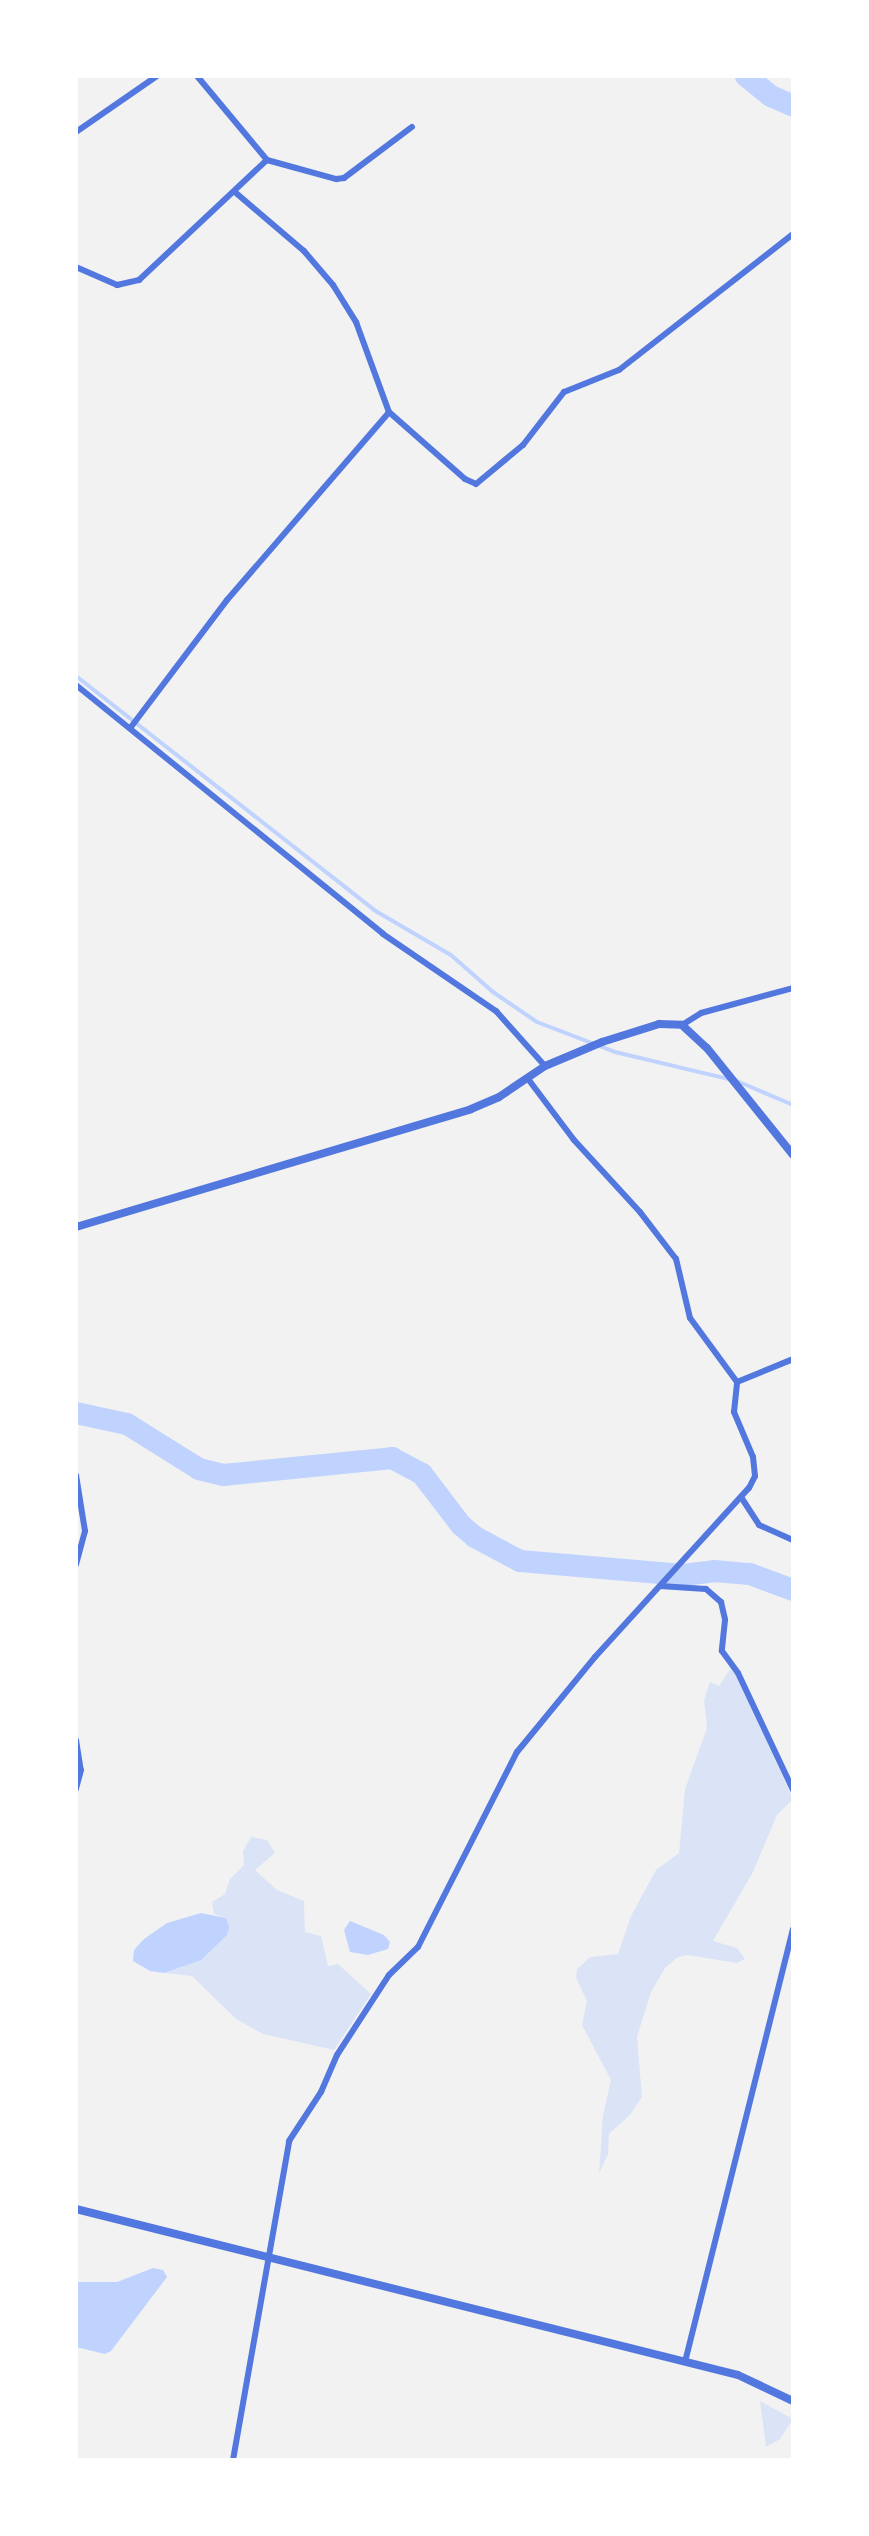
<!DOCTYPE html>
<style>
body{margin:0}
#map{position:relative;width:869px;height:2536px;overflow:hidden;background:#f2f2f2;font-family:Poppins,sans-serif}
div>[style]{position:absolute}
.green>*{inset:0;background:#dbe4f7}
.water>*{inset:0;background:#bfd3fe}
.stream>*{height:4px;margin:-2px;padding:0 2px;transform-origin:2px;border-radius:2px;background:#bfd3fe}
.river>*{height:22px;margin:-11px;padding:0 11px;transform-origin:11px;border-radius:11px;background:#bfd3fe}
.minor>*{height:6px;margin:-3px;padding:0 3px;transform-origin:3px;border-radius:3px;background:#5277de}
.tertiary>*{height:8px;margin:-4px;padding:0 4px;transform-origin:4px;border-radius:4px;background:#5277de}
span{translate:-50% -50%;white-space:nowrap;text-align:center;line-height:1.15;-webkit-text-stroke:8px #fff;paint-order:stroke}
.frame{position:absolute;inset:0;border:78px solid #fff;pointer-events:none}
</style>
<div id="map">
<div class="green">
<div style="clip-path:polygon(730px 1669px,736px 1674px,793px 1799px,777px 1815px,753px 1872px,713px 1941px,737px 1948px,745px 1959px,737px 1963px,687px 1955px,678px 1957px,665px 1968px,651px 1992px,637px 2037px,642px 2097px,630px 2115px,609px 2134px,608px 2154px,599px 2174px,603px 2115px,611px 2080px,582px 2025px,587px 2001px,576px 1978px,577px 1969px,590px 1957px,618px 1954px,631px 1916px,656px 1870px,679px 1853px,685px 1789px,707px 1728px,704px 1700px,710px 1682px,719px 1686px)"></div>
<div style="clip-path:polygon(251px 1837px,267px 1840px,275px 1853px,255px 1870px,277px 1890px,304px 1901px,305px 1932px,321px 1936px,328px 1966px,338px 1964px,371px 1994px,334px 2050px,263px 2034px,236px 2019px,192px 1976px,164px 1973px,182px 1967px,226px 1918px,214px 1914px,212px 1902px,225px 1894px,230px 1879px,244px 1865px,243px 1851px)"></div>
<div style="clip-path:polygon(760px 2401px,793px 2419px,780px 2439px,766px 2447px)"></div>
</div>
<div class="water">
<div style="clip-path:polygon(201px 1913px,226px 1918px,229px 1927px,227px 1935px,201px 1960px,164px 1973px,150px 1971px,133px 1961px,134px 1950px,144px 1939px,167px 1923px)"></div>
<div style="clip-path:polygon(350px 1921px,384px 1935px,390px 1942px,388px 1949px,368px 1955px,350px 1952px,344px 1930px)"></div>
<div style="clip-path:polygon(153px 2268px,163px 2270px,167px 2277px,111px 2351px,105px 2354px,76px 2347px,76px 2282px,117px 2282px)"></div>
</div>
<div class="stream">
<div style="left:76px;top:676px;width:379px;rotate:38.1deg"></div>
<div style="left:374px;top:910px;width:89px;rotate:30.3deg"></div>
<div style="left:451px;top:955px;width:56px;rotate:41.4deg"></div>
<div style="left:493px;top:992px;width:53px;rotate:34.3deg"></div>
<div style="left:537px;top:1022px;width:84px;rotate:21deg"></div>
<div style="left:615px;top:1052px;width:116px;rotate:13.4deg"></div>
<div style="left:737px;top:1081px;width:61px;rotate:23.2deg"></div>
</div>
<div class="river">
<div style="left:746px;top:76px;width:32px;rotate:39deg"></div>
<div style="left:771px;top:96px;width:24px;rotate:24deg"></div>
<div style="left:76px;top:1413px;width:52px;rotate:12.2deg"></div>
<div style="left:127px;top:1424px;width:85px;rotate:32deg"></div>
<div style="left:199px;top:1469px;width:25px;rotate:14deg"></div>
<div style="left:223px;top:1475px;width:170px;rotate:-5.7deg"></div>
<div style="left:392px;top:1458px;width:34px;rotate:28deg"></div>
<div style="left:422px;top:1474px;width:64px;rotate:52.6deg"></div>
<div style="left:461px;top:1525px;width:18px;rotate:41deg"></div>
<div style="left:475px;top:1537px;width:51px;rotate:28.1deg"></div>
<div style="left:520px;top:1561px;width:164px;rotate:4.9deg"></div>
<div style="left:683px;top:1575px;width:31px;rotate:-7deg"></div>
<div style="left:714px;top:1571px;width:36px;rotate:5deg"></div>
<div style="left:750px;top:1574px;width:46px;rotate:20.4deg"></div>
</div>
<div class="minor">
<div style="left:76px;top:132px;width:98px;rotate:-34.7deg"></div>
<div style="left:267px;top:160px;width:72px;rotate:15.4deg"></div>
<div style="left:336px;top:179px;width:8px;rotate:-7deg"></div>
<div style="left:344px;top:178px;width:85px;rotate:-36.9deg"></div>
<div style="left:236px;top:193px;width:89px;rotate:40.5deg"></div>
<div style="left:304px;top:251px;width:45px;rotate:49.5deg"></div>
<div style="left:333px;top:285px;width:44px;rotate:58.1deg"></div>
<div style="left:356px;top:322px;width:96px;rotate:69.9deg"></div>
<div style="left:389px;top:412px;width:101px;rotate:41.4deg"></div>
<div style="left:465px;top:479px;width:12px;rotate:24deg"></div>
<div style="left:476px;top:484px;width:61px;rotate:-39.7deg"></div>
<div style="left:523px;top:445px;width:67px;rotate:-52.3deg"></div>
<div style="left:564px;top:392px;width:59px;rotate:-21.8deg"></div>
<div style="left:619px;top:370px;width:221px;rotate:-38deg"></div>
<div style="left:76px;top:267px;width:45px;rotate:23.7deg"></div>
<div style="left:117px;top:285px;width:23px;rotate:-13deg"></div>
<div style="left:139px;top:280px;width:175px;rotate:-43.2deg"></div>
<div style="left:267px;top:160px;width:109px;rotate:-129.8deg"></div>
<div style="left:76px;top:685px;width:395px;rotate:39deg"></div>
<div style="left:383px;top:934px;width:137px;rotate:34.3deg"></div>
<div style="left:496px;top:1011px;width:74px;rotate:48.3deg"></div>
<div style="left:131px;top:727px;width:159px;rotate:-52.9deg"></div>
<div style="left:227px;top:600px;width:248px;rotate:-49.2deg"></div>
<div style="left:682px;top:1025px;width:22px;rotate:-32deg"></div>
<div style="left:701px;top:1013px;width:95px;rotate:-15.2deg"></div>
<div style="left:737px;top:1382px;width:61px;rotate:-22.3deg"></div>
<div style="left:76px;top:1475px;width:57px;rotate:80.9deg"></div>
<div style="left:85px;top:1531px;width:35px;rotate:105deg"></div>
<div style="left:741px;top:1497px;width:33px;rotate:57deg"></div>
<div style="left:759px;top:1525px;width:37px;rotate:24deg"></div>
<div style="left:660px;top:1586px;width:46px;rotate:3.7deg"></div>
<div style="left:706px;top:1589px;width:20px;rotate:41deg"></div>
<div style="left:721px;top:1602px;width:18px;rotate:77deg"></div>
<div style="left:725px;top:1620px;width:31px;rotate:96deg"></div>
<div style="left:722px;top:1651px;width:27px;rotate:54deg"></div>
<div style="left:738px;top:1673px;width:129px;rotate:64.8deg"></div>
<div style="left:76px;top:1740px;width:30px;rotate:81deg"></div>
<div style="left:81px;top:1770px;width:20px;rotate:105deg"></div>
<div style="left:685px;top:2362px;width:446px;rotate:-76deg"></div>
<div style="left:233px;top:2460px;width:324px;rotate:-80deg"></div>
<div style="left:289px;top:2141px;width:59px;rotate:-56.9deg"></div>
<div style="left:321px;top:2092px;width:40px;rotate:-66.6deg"></div>
<div style="left:337px;top:2055px;width:95px;rotate:-57deg"></div>
<div style="left:389px;top:1975px;width:40px;rotate:-44deg"></div>
<div style="left:418px;top:1947px;width:219px;rotate:-63.1deg"></div>
<div style="left:517px;top:1752px;width:123px;rotate:-50.6deg"></div>
<div style="left:595px;top:1657px;width:229px;rotate:-47.7deg"></div>
<div style="left:749px;top:1488px;width:13px;rotate:-63deg"></div>
<div style="left:755px;top:1476px;width:19px;rotate:-96deg"></div>
<div style="left:753px;top:1457px;width:49px;rotate:-112.9deg"></div>
<div style="left:734px;top:1412px;width:30px;rotate:-84deg"></div>
<div style="left:737px;top:1382px;width:79px;rotate:-126.3deg"></div>
<div style="left:690px;top:1318px;width:61px;rotate:-103.3deg"></div>
<div style="left:676px;top:1259px;width:59px;rotate:-127.5deg"></div>
<div style="left:640px;top:1212px;width:98px;rotate:-132.5deg"></div>
<div style="left:574px;top:1140px;width:76px;rotate:-127deg"></div>
</div>
<div class="tertiary">
<div style="left:76px;top:1227px;width:412px;rotate:-16.6deg"></div>
<div style="left:471px;top:1109px;width:30px;rotate:-23deg"></div>
<div style="left:499px;top:1097px;width:55px;rotate:-34deg"></div>
<div style="left:545px;top:1066px;width:62px;rotate:-22.8deg"></div>
<div style="left:602px;top:1042px;width:60px;rotate:-17.5deg"></div>
<div style="left:659px;top:1024px;width:23px;rotate:2deg"></div>
<div style="left:682px;top:1025px;width:34px;rotate:43deg"></div>
<div style="left:707px;top:1048px;width:137px;rotate:51.2deg"></div>
<div style="left:76px;top:2209px;width:682px;rotate:14.08deg"></div>
<div style="left:738px;top:2375px;width:61px;rotate:25.3deg"></div>
</div>
<div class="frame"></div>
</div>
